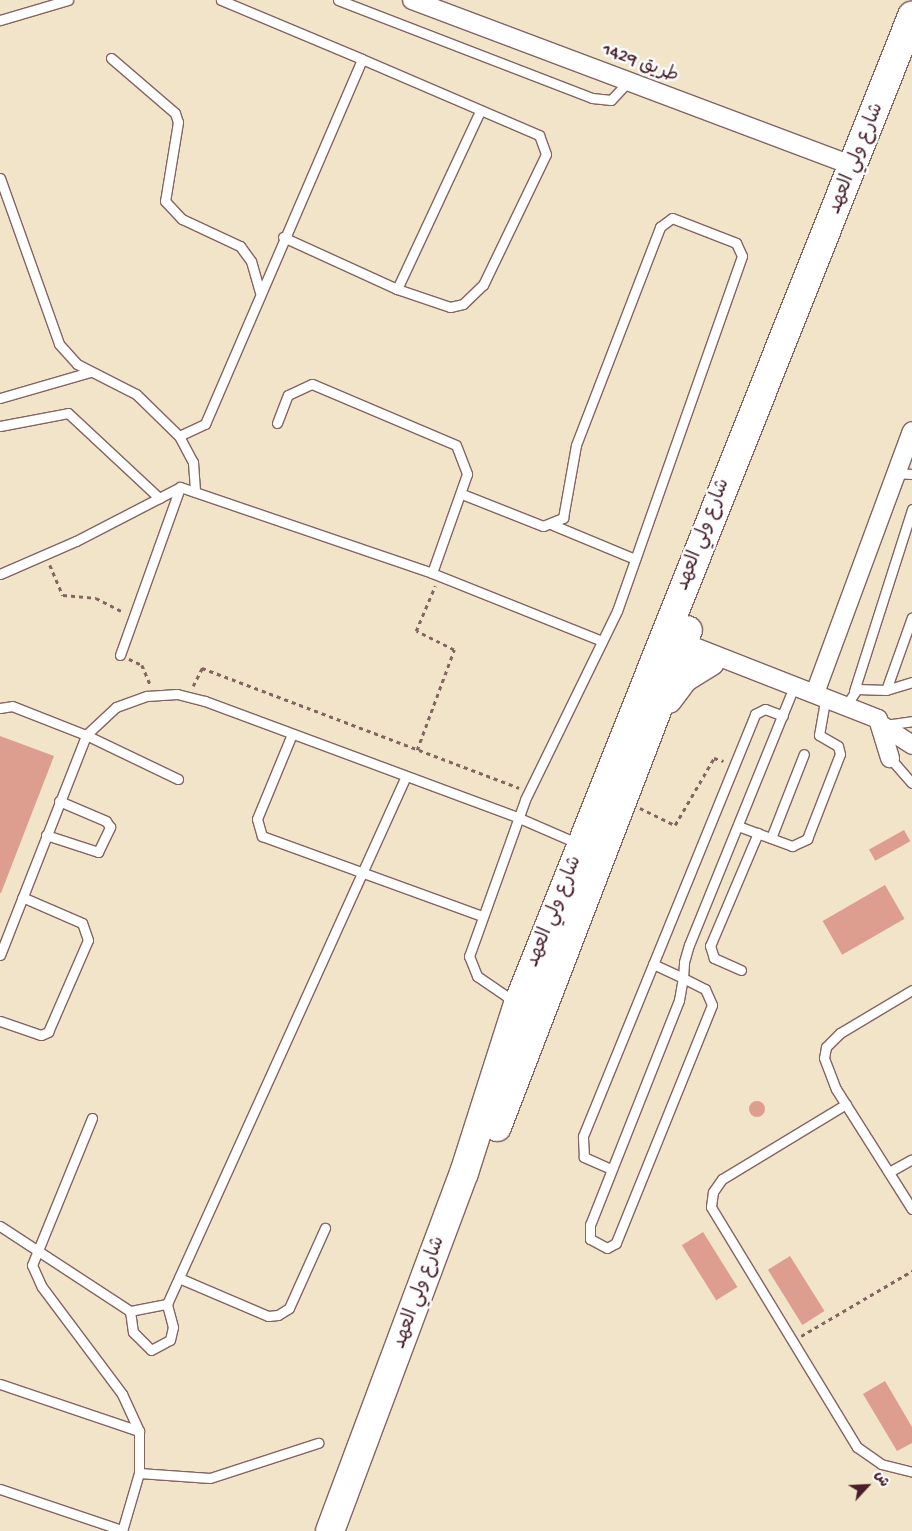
<!DOCTYPE html>
<meta charset="utf-8">
<style>
body{margin:0}
#map{position:relative;width:912px;height:1531px;overflow:hidden;background:#f1e4c9;font-family:"Gochi Hand","Playpen Sans Arabic",sans-serif}
div>[style]{position:absolute}
.building>*{inset:0;background:#dd9d8f;transform-origin:0 0}
.round{border-radius:50%}
.path>*{height:2.5px;margin-top:-1.25px;transform-origin:0;background:repeating-linear-gradient(90deg,#846462 0 4px,transparent 0 8px)}
.roads{filter:drop-shadow(1px 0 #846462) drop-shadow(-1px 0 #846462) drop-shadow(0 1px #846462) drop-shadow(0 -1px #846462)}
.service>*{height:9px;margin:-4.5px;padding:0 4.5px;transform-origin:4.5px;border-radius:4.5px;background:#fff}
.minor>*{height:18px;margin:-9px;padding:0 9px;transform-origin:9px;border-radius:9px;background:#fff}
.primary>*{height:28px;margin:-14px;padding:0 14px;transform-origin:14px;border-radius:14px;background:#fff}
span{translate:-50% -50%;white-space:nowrap;text-align:center;line-height:1.15;-webkit-text-stroke:5px #fff;paint-order:stroke}
.street-label{font-size:19px;color:#4a1f2b}
.north{position:absolute;left:842px;top:1461px;width:50px;height:50px;-webkit-text-stroke:4px #fff;paint-order:stroke;rotate:65deg;font-size:14px;font-weight:700;line-height:20px;text-align:center;color:#4a1f2b}
.north::after{content:'';display:block;margin:auto;width:18px;height:22px;background:#4a1f2b;clip-path:polygon(50% 0,100% 100%,50% 72%,0 100%)}
</style>
<div id="map">
<div class="building">
<div style="clip-path:polygon(0 736px,54px 756px,1px 893px,0 893px)"></div>
<div style="left:904px;top:830px;width:13px;height:40px;rotate:61deg"></div>
<div style="left:885px;top:885px;width:39px;height:72px;rotate:60deg"></div>
<div class="round" style="left:749px;top:1101px;width:16px;height:16px"></div>
<div style="left:703px;top:1232px;width:65px;height:25px;rotate:58deg"></div>
<div style="left:790px;top:1256px;width:65px;height:26px;rotate:58deg"></div>
<div style="clip-path:polygon(885px 1381px,912px 1427px,912px 1443px,897px 1451px,863px 1394px)"></div>
</div>
<div class="path">
<div style="left:50px;top:565px;width:33px;rotate:67deg"></div>
<div style="left:63px;top:595px;width:33px;rotate:5deg"></div>
<div style="left:96px;top:598px;width:31px;rotate:27deg"></div>
<div style="left:129px;top:659px;width:14px;rotate:25deg"></div>
<div style="left:142px;top:665px;width:21px;rotate:67deg"></div>
<div style="left:193px;top:686px;width:20px;rotate:-63deg"></div>
<div style="left:202px;top:668px;width:339px;rotate:20.7deg"></div>
<div style="left:417px;top:750px;width:107px;rotate:-69.7deg"></div>
<div style="left:454px;top:650px;width:42px;rotate:-153.4deg"></div>
<div style="left:416px;top:631px;width:49px;rotate:-67.1deg"></div>
<div style="left:640px;top:808px;width:39px;rotate:26deg"></div>
<div style="left:675px;top:825px;width:78px;rotate:-59.8deg"></div>
<div style="left:714px;top:758px;width:10px;rotate:17deg"></div>
<div style="left:801px;top:1336px;width:129px;rotate:-30.4deg"></div>
</div>
<div class="roads">
<div class="service">
<div style="left:338px;top:0;width:272px;rotate:21.1deg"></div>
<div style="left:592px;top:98px;width:19px;rotate:6deg"></div>
<div style="left:611px;top:100px;width:25px;rotate:-47deg"></div>
<div style="left:0;top:20px;width:71px;rotate:-16.4deg"></div>
<div style="left:111px;top:58px;width:84px;rotate:40.7deg"></div>
<div style="left:175px;top:113px;width:9px;rotate:72deg"></div>
<div style="left:178px;top:122px;width:80px;rotate:99.3deg"></div>
<div style="left:165px;top:201px;width:25px;rotate:47deg"></div>
<div style="left:182px;top:219px;width:64px;rotate:25deg"></div>
<div style="left:240px;top:246px;width:19px;rotate:54deg"></div>
<div style="left:251px;top:261px;width:32px;rotate:74deg"></div>
<div style="left:0;top:178px;width:176px;rotate:70.4deg"></div>
<div style="left:59px;top:344px;width:27px;rotate:48deg"></div>
<div style="left:77px;top:364px;width:66px;rotate:27deg"></div>
<div style="left:136px;top:394px;width:60px;rotate:44.3deg"></div>
<div style="left:179px;top:436px;width:30px;rotate:62deg"></div>
<div style="left:193px;top:462px;width:30px;rotate:86deg"></div>
<div style="left:283px;top:237px;width:125px;rotate:24.5deg"></div>
<div style="left:397px;top:289px;width:56px;rotate:18.8deg"></div>
<div style="left:450px;top:307px;width:13px;rotate:-13deg"></div>
<div style="left:463px;top:304px;width:28px;rotate:-44deg"></div>
<div style="left:483px;top:285px;width:145px;rotate:-64.3deg"></div>
<div style="left:546px;top:154px;width:20px;rotate:-110deg"></div>
<div style="left:539px;top:135px;width:193px;rotate:-156.8deg"></div>
<div style="left:397px;top:289px;width:196px;rotate:-65deg"></div>
<div style="left:0;top:398px;width:94px;rotate:-16.1deg"></div>
<div style="left:277px;top:423px;width:30px;rotate:-69deg"></div>
<div style="left:288px;top:395px;width:26px;rotate:-25deg"></div>
<div style="left:312px;top:384px;width:156px;rotate:23deg"></div>
<div style="left:456px;top:445px;width:31px;rotate:69deg"></div>
<div style="left:467px;top:474px;width:105px;rotate:109.5deg"></div>
<div style="left:0;top:426px;width:69px;rotate:-10.8deg"></div>
<div style="left:68px;top:413px;width:125px;rotate:43deg"></div>
<div style="left:179px;top:436px;width:29px;rotate:-25deg"></div>
<div style="left:205px;top:424px;width:397px;rotate:-66.7deg"></div>
<div style="left:362px;top:59px;width:153px;rotate:-157.3deg"></div>
<div style="left:895px;top:473px;width:17px;rotate:3deg"></div>
<div style="left:462px;top:494px;width:87px;rotate:21.6deg"></div>
<div style="left:543px;top:526px;width:22px;rotate:-22deg"></div>
<div style="left:563px;top:518px;width:74px;rotate:-79.9deg"></div>
<div style="left:576px;top:445px;width:234px;rotate:-68.9deg"></div>
<div style="left:660px;top:227px;width:15px;rotate:-37deg"></div>
<div style="left:672px;top:218px;width:69px;rotate:21.3deg"></div>
<div style="left:736px;top:243px;width:14px;rotate:65deg"></div>
<div style="left:742px;top:256px;width:376px;rotate:109.4deg"></div>
<div style="left:617px;top:611px;width:210px;rotate:116deg"></div>
<div style="left:525px;top:800px;width:166px;rotate:109.7deg"></div>
<div style="left:469px;top:956px;width:22px;rotate:68deg"></div>
<div style="left:477px;top:976px;width:46px;rotate:34.4deg"></div>
<div style="left:553px;top:525px;width:89px;rotate:22.5deg"></div>
<div style="left:0;top:574px;width:83px;rotate:-23.5deg"></div>
<div style="left:76px;top:541px;width:117px;rotate:-27.4deg"></div>
<div style="left:120px;top:655px;width:178px;rotate:-70.3deg"></div>
<div style="left:180px;top:487px;width:266px;rotate:18.8deg"></div>
<div style="left:432px;top:573px;width:183px;rotate:21.8deg"></div>
<div style="left:886px;top:690px;width:77px;rotate:-70.4deg"></div>
<div style="left:854px;top:691px;width:191px;rotate:-72.3deg"></div>
<div style="left:847px;top:704px;width:18px;rotate:-56deg"></div>
<div style="left:857px;top:689px;width:29px;rotate:2deg"></div>
<div style="left:886px;top:690px;width:27px;rotate:-17deg"></div>
<div style="left:0;top:708px;width:12px;rotate:-9deg"></div>
<div style="left:12px;top:706px;width:79px;rotate:21.4deg"></div>
<div style="left:86px;top:735px;width:102px;rotate:25.6deg"></div>
<div style="left:885px;top:725px;width:27px;rotate:-8deg"></div>
<div style="left:292px;top:734px;width:92px;rotate:112.4deg"></div>
<div style="left:257px;top:819px;width:18px;rotate:74deg"></div>
<div style="left:262px;top:836px;width:234px;rotate:20deg"></div>
<div style="left:890px;top:758px;width:33px;rotate:49deg"></div>
<div style="left:738px;top:826px;width:58px;rotate:20.3deg"></div>
<div style="left:792px;top:846px;width:17px;rotate:-25deg"></div>
<div style="left:807px;top:839px;width:91px;rotate:-68.8deg"></div>
<div style="left:840px;top:754px;width:8px;rotate:-104deg"></div>
<div style="left:838px;top:746px;width:22px;rotate:-150deg"></div>
<div style="left:819px;top:735px;width:39px;rotate:-80deg"></div>
<div style="left:46px;top:835px;width:55px;rotate:18.1deg"></div>
<div style="left:98px;top:852px;width:28px;rotate:-64deg"></div>
<div style="left:110px;top:827px;width:7px;rotate:-124deg"></div>
<div style="left:106px;top:821px;width:51px;rotate:-156.9deg"></div>
<div style="left:771px;top:838px;width:90px;rotate:-68.6deg"></div>
<div style="left:0;top:955px;width:236px;rotate:-68.6deg"></div>
<div style="left:86px;top:735px;width:41px;rotate:-43deg"></div>
<div style="left:116px;top:707px;width:33px;rotate:-20deg"></div>
<div style="left:147px;top:696px;width:30px;rotate:-4deg"></div>
<div style="left:177px;top:694px;width:29px;rotate:14deg"></div>
<div style="left:205px;top:701px;width:335px;rotate:20.4deg"></div>
<div style="left:519px;top:818px;width:65px;rotate:23.4deg"></div>
<div style="left:653px;top:964px;width:33px;rotate:25deg"></div>
<div style="left:683px;top:978px;width:25px;rotate:27deg"></div>
<div style="left:705px;top:989px;width:17px;rotate:66deg"></div>
<div style="left:712px;top:1005px;width:257px;rotate:112deg"></div>
<div style="left:616px;top:1243px;width:10px;rotate:151deg"></div>
<div style="left:607px;top:1248px;width:19px;rotate:-152deg"></div>
<div style="left:590px;top:1239px;width:14px;rotate:-90deg"></div>
<div style="left:590px;top:1225px;width:242px;rotate:-68.4deg"></div>
<div style="left:679px;top:1000px;width:22px;rotate:-80deg"></div>
<div style="left:683px;top:978px;width:16px;rotate:-86deg"></div>
<div style="left:684px;top:962px;width:18px;rotate:-74deg"></div>
<div style="left:689px;top:945px;width:279px;rotate:-67.9deg"></div>
<div style="left:741px;top:970px;width:30px;rotate:-156deg"></div>
<div style="left:714px;top:958px;width:13px;rotate:-108deg"></div>
<div style="left:710px;top:946px;width:123px;rotate:-67deg"></div>
<div style="left:912px;top:990px;width:84px;rotate:149.2deg"></div>
<div style="left:840px;top:1033px;width:20px;rotate:135deg"></div>
<div style="left:826px;top:1047px;width:11px;rotate:100deg"></div>
<div style="left:824px;top:1058px;width:33px;rotate:69deg"></div>
<div style="left:836px;top:1089px;width:142px;rotate:57.7deg"></div>
<div style="left:0;top:1021px;width:43px;rotate:18.9deg"></div>
<div style="left:41px;top:1035px;width:8px;rotate:-23deg"></div>
<div style="left:48px;top:1032px;width:100px;rotate:-66.5deg"></div>
<div style="left:88px;top:940px;width:18px;rotate:-109deg"></div>
<div style="left:82px;top:923px;width:65px;rotate:-156.6deg"></div>
<div style="left:846px;top:1104px;width:145px;rotate:148.8deg"></div>
<div style="left:722px;top:1179px;width:16px;rotate:125deg"></div>
<div style="left:713px;top:1192px;width:15px;rotate:98deg"></div>
<div style="left:711px;top:1207px;width:281px;rotate:58.7deg"></div>
<div style="left:857px;top:1447px;width:29px;rotate:35deg"></div>
<div style="left:881px;top:1464px;width:32px;rotate:14deg"></div>
<div style="left:92px;top:1118px;width:159px;rotate:112.2deg"></div>
<div style="left:32px;top:1265px;width:24px;rotate:66deg"></div>
<div style="left:42px;top:1287px;width:134px;rotate:53.2deg"></div>
<div style="left:122px;top:1394px;width:41px;rotate:65.3deg"></div>
<div style="left:139px;top:1431px;width:42px;rotate:90deg"></div>
<div style="left:139px;top:1473px;width:60px;rotate:106.3deg"></div>
<div style="left:611px;top:1169px;width:30px;rotate:-156deg"></div>
<div style="left:584px;top:1157px;width:21px;rotate:-93deg"></div>
<div style="left:583px;top:1136px;width:456px;rotate:-67.8deg"></div>
<div style="left:755px;top:714px;width:11px;rotate:-27deg"></div>
<div style="left:765px;top:709px;width:19px;rotate:21deg"></div>
<div style="left:889px;top:1172px;width:26px;rotate:-29deg"></div>
<div style="left:0;top:1226px;width:155px;rotate:33.2deg"></div>
<div style="left:130px;top:1311px;width:21px;rotate:82deg"></div>
<div style="left:133px;top:1332px;width:25px;rotate:45deg"></div>
<div style="left:151px;top:1350px;width:21px;rotate:-28deg"></div>
<div style="left:170px;top:1340px;width:13px;rotate:-77deg"></div>
<div style="left:173px;top:1327px;width:24px;rotate:-105deg"></div>
<div style="left:167px;top:1304px;width:577px;rotate:-65.65deg"></div>
<div style="left:179px;top:1278px;width:97px;rotate:23.1deg"></div>
<div style="left:268px;top:1316px;width:10px;rotate:-6deg"></div>
<div style="left:278px;top:1315px;width:13px;rotate:-32deg"></div>
<div style="left:289px;top:1308px;width:88px;rotate:-65.8deg"></div>
<div style="left:130px;top:1311px;width:38px;rotate:-11deg"></div>
<div style="left:0;top:1384px;width:147px;rotate:18.7deg"></div>
<div style="left:139px;top:1473px;width:71px;rotate:4deg"></div>
<div style="left:210px;top:1478px;width:114px;rotate:-18deg"></div>
<div style="left:0;top:1489px;width:129px;rotate:18.6deg"></div>
</div>
<div class="minor">
<div style="left:412px;top:0;width:472px;rotate:20.6deg"></div>
<div style="left:674px;top:639px;width:219px;rotate:21.4deg"></div>
<div style="left:878px;top:719px;width:41px;rotate:72.9deg"></div>
<div style="left:815px;top:693px;width:279px;rotate:-69.7deg"></div>
<div style="left:883px;top:726px;width:35px;rotate:33deg"></div>
</div>
<div class="primary">
<div style="left:668px;top:699px;width:26px;rotate:-53deg"></div>
<div style="left:684px;top:678px;width:31px;rotate:-32deg"></div>
<div style="left:497px;top:1127px;width:532px;rotate:-68.98deg"></div>
<div style="left:330px;top:1531px;width:382px;rotate:-69.5deg"></div>
<div style="left:464px;top:1173px;width:177px;rotate:-72.3deg"></div>
<div style="left:518px;top:1004px;width:1064px;rotate:-68.26deg"></div>
</div>
</div>
<div class="street-label">
<span style="left:640px;top:64px;rotate:21deg">طريق 1429</span>
<span style="left:857px;top:159px;rotate:-68deg">شارع ولي العهد</span>
<span style="left:704px;top:535px;rotate:-69deg">شارع ولي العهد</span>
<span style="left:555px;top:912px;rotate:-68deg">شارع ولي العهد</span>
<span style="left:420px;top:1293px;rotate:-70deg">شارع ولي العهد</span>
</div>
<div class="north">ش</div>
</div>
